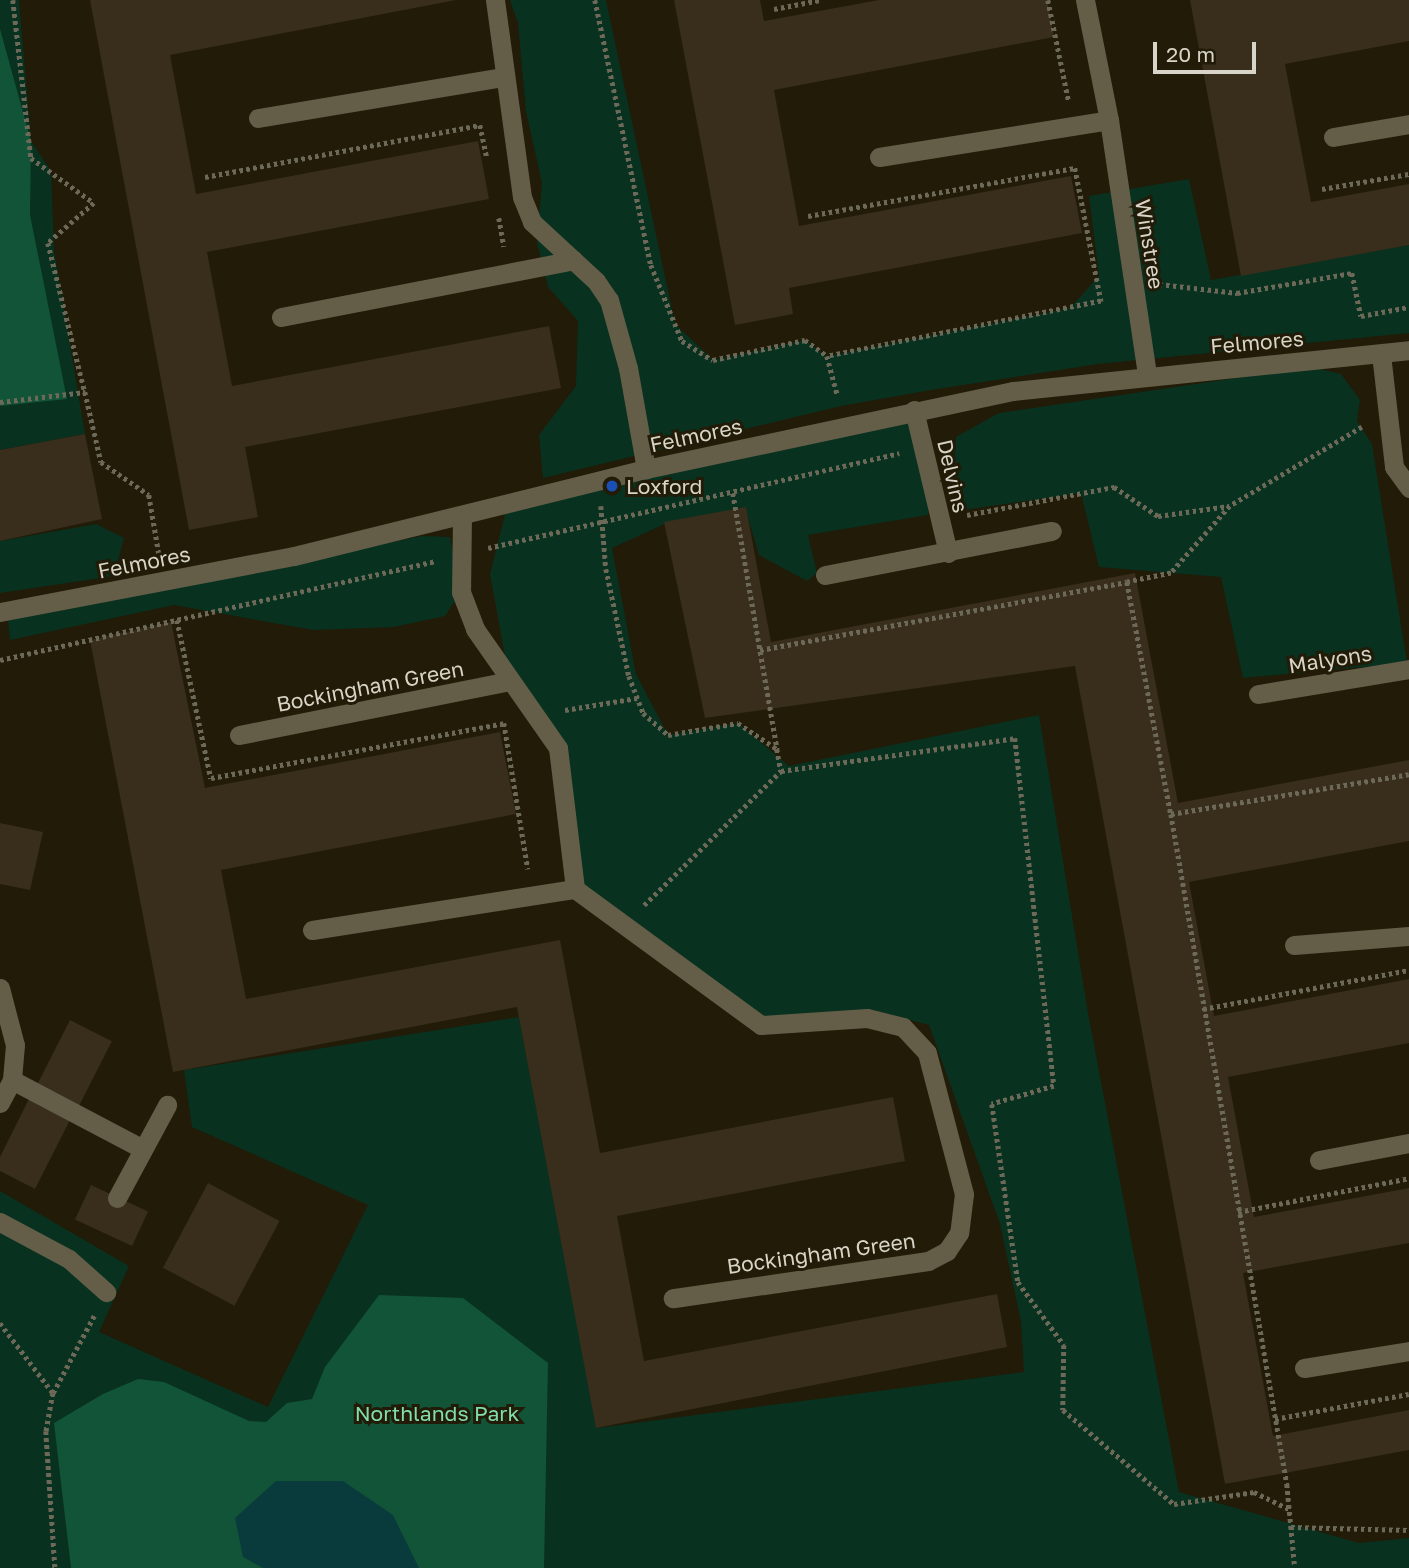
<!DOCTYPE html>
<style>
body{margin:0}
#map{position:relative;width:1409px;height:1568px;overflow:hidden;background:#211b07;font-family:"Golos Text",sans-serif}
div>[style]{position:absolute}
.green>*{inset:0;background:#09311f}
.forest>*{inset:0;background:#115437}
.water>*{inset:0;background:#0a3b3c}
.building>*{inset:0;background:#392d1b;transform-origin:0 0}
.path>*{height:4.5px;margin-top:-2.25px;transform-origin:0;background:repeating-linear-gradient(90deg,#6d6958 0 3.5px,transparent 0 7px)}
.service>*{height:19px;margin:-9.5px;padding:0 9.5px;transform-origin:9.5px;border-radius:9.5px;background:#645e48}
.minor>*{height:19px;margin:-9.5px;padding:0 9.5px;transform-origin:9.5px;border-radius:9.5px;background:#645e48}
.dots>*{width:19px;height:19px;translate:-50% -50%;box-sizing:border-box;border:4px solid #211b07;border-radius:50%}
span{translate:-50% -50%;white-space:nowrap;text-align:center;line-height:1.15;-webkit-text-stroke:6px #211b07;paint-order:stroke}
.street-label{font-size:21px;color:#d8d5c8}
.poi-label{font-size:21px;color:#d8d5c8}
.left{translate:0 -50%;text-align:left}
.park-label{font-size:21px;color:#81ddac}
.scale{position:absolute;left:1153px;top:42px;width:103px;height:32px;box-sizing:border-box;border:4px solid #d8d5c8;border-top:0;padding-left:9px;font-size:21px;line-height:24px;white-space:nowrap;color:#d8d5c8;-webkit-text-stroke:5px #211b07;paint-order:stroke}
</style>
<div id="map">
<div class="green">
<div style="clip-path:polygon(0 0,19px 0,31px 141px,51px 171px,54px 250px,85px 434px,0 450px)"></div>
<div style="clip-path:polygon(510px 0,606px 0,675px 324px,713px 360px,805px 340px,827px 356px,1070px 308px,1099px 276px,1089px 196px,1189px 179px,1211px 280px,1409px 245px,1409px 333px,1098px 364px,931px 390px,841px 406px,543px 478px,539px 435px,576px 386px,578px 321px,548px 287px,537px 243px,542px 183px,526px 111px,518px 23px)"></div>
<div style="clip-path:polygon(1311px 367px,1341px 374px,1360px 400px,1357px 421px,1372px 444px,1407px 663px,1243px 678px,1221px 577px,1099px 567px,1081px 493px,963px 510px,953px 476px,956px 437px,999px 413px)"></div>
<div style="clip-path:polygon(908px 418px,930px 501px,928px 515px,808px 535px,817px 573px,807px 581px,759px 555px,745px 508px,669px 522px,612px 548px,636px 674px,668px 735px,738px 723px,789px 766px,1039px 715px,1088px 1013px,1179px 1492px,1359px 1543px,1409px 1538px,1409px 1568px,0 1568px,0 1191px,129px 1266px,99px 1332px,268px 1407px,368px 1205px,192px 1127px,184px 1070px,519px 1017px,597px 1428px,1024px 1372px,1021px 1321px,1000px 1224px,929px 1025px,868px 1009px,761px 1025px,575px 889px,558px 739px,507px 667px,490px 574px,506px 511px)"></div>
<div style="clip-path:polygon(96px 524px,124px 538px,114px 576px,0 593px,0 541px)"></div>
<div style="clip-path:polygon(422px 536px,450px 537px,461px 592px,445px 616px,394px 627px,313px 630px,174px 605px,10px 640px,8px 620px)"></div>
</div>
<div class="forest">
<div style="clip-path:polygon(0 29px,31px 141px,30px 215px,67px 399px,0 406px)"></div>
<div style="clip-path:polygon(379px 1295px,463px 1298px,548px 1363px,544px 1568px,71px 1568px,54px 1423px,103px 1394px,138px 1379px,164px 1382px,249px 1421px,266px 1422px,287px 1403px,312px 1399px,325px 1367px)"></div>
</div>
<div class="water">
<div style="clip-path:polygon(276px 1481px,343px 1481px,393px 1515px,419px 1568px,263px 1568px,243px 1557px,235px 1518px)"></div>
</div>
<div class="building">
<div style="clip-path:polygon(90px 0,456px 0,170px 55px,196px 194px,478px 141px,489px 199px,207px 252px,232px 386px,549px 326px,561px 388px,245px 447px,258px 517px,189px 530px)"></div>
<div style="clip-path:polygon(674px 0,760px 0,764px 21px,879px 0,1047px 0,1054px 37px,774px 90px,799px 226px,1071px 176px,1082px 233px,789px 288px,793px 314px,735px 325px)"></div>
<div style="clip-path:polygon(1190px 0,1409px 0,1409px 41px,1285px 64px,1311px 202px,1409px 184px,1409px 245px,1241px 276px)"></div>
<div style="clip-path:polygon(85px 434px,102px 519px,0 541px,0 450px)"></div>
<div style="clip-path:polygon(746px 507px,771px 642px,1135px 573px,1178px 803px,1409px 760px,1409px 841px,1189px 882px,1214px 1016px,1409px 979px,1409px 1043px,1228px 1077px,1254px 1217px,1409px 1188px,1409px 1243px,1243px 1273px,1273px 1436px,1409px 1410px,1409px 1450px,1225px 1484px,1075px 666px,705px 718px,664px 522px)"></div>
<div style="clip-path:polygon(171px 622px,205px 788px,500px 732px,516px 814px,221px 870px,246px 999px,560px 940px,600px 1153px,893px 1097px,905px 1161px,617px 1216px,644px 1361px,997px 1294px,1007px 1347px,596px 1428px,517px 1007px,173px 1072px,90px 640px)"></div>
<div style="clip-path:polygon(0 823px,43px 832px,30px 890px,0 884px)"></div>
<div style="left:70px;top:1020px;width:47px;height:72px;rotate:27deg"></div>
<div style="clip-path:polygon(31px 1095px,72px 1116px,35px 1189px,0 1171px,0 1157px)"></div>
<div style="left:208px;top:1183px;width:81px;height:96px;rotate:28deg"></div>
<div style="left:91px;top:1185px;width:63px;height:38px;rotate:25deg"></div>
</div>
<div class="path">
<div style="left:13px;top:0;width:159px;rotate:83.5deg"></div>
<div style="left:31px;top:158px;width:77px;rotate:35.5deg"></div>
<div style="left:94px;top:203px;width:61px;rotate:139deg"></div>
<div style="left:48px;top:243px;width:154px;rotate:76.1deg"></div>
<div style="left:595px;top:0;width:271px;rotate:78.1deg"></div>
<div style="left:651px;top:265px;width:82px;rotate:67.8deg"></div>
<div style="left:682px;top:341px;width:36px;rotate:32deg"></div>
<div style="left:713px;top:360px;width:94px;rotate:-12.3deg"></div>
<div style="left:805px;top:340px;width:27px;rotate:36deg"></div>
<div style="left:827px;top:356px;width:39px;rotate:75deg"></div>
<div style="left:1048px;top:0;width:104px;rotate:78.4deg"></div>
<div style="left:774px;top:9px;width:47px;rotate:-11.1deg"></div>
<div style="left:205px;top:177px;width:280px;rotate:-10.7deg"></div>
<div style="left:480px;top:125px;width:34px;rotate:78deg"></div>
<div style="left:1322px;top:189px;width:88px;rotate:-9.8deg"></div>
<div style="left:808px;top:216px;width:271px;rotate:-10.2deg"></div>
<div style="left:1075px;top:168px;width:136px;rotate:78.9deg"></div>
<div style="left:1101px;top:301px;width:279px;rotate:168.6deg"></div>
<div style="left:499px;top:218px;width:29px;rotate:80deg"></div>
<div style="left:1159px;top:284px;width:79px;rotate:6.6deg"></div>
<div style="left:1237px;top:293px;width:117px;rotate:-9.9deg"></div>
<div style="left:1352px;top:273px;width:44px;rotate:78.2deg"></div>
<div style="left:1361px;top:316px;width:49px;rotate:-10.6deg"></div>
<div style="left:0;top:402px;width:86px;rotate:-6.7deg"></div>
<div style="left:85px;top:392px;width:72px;rotate:77.1deg"></div>
<div style="left:101px;top:462px;width:58px;rotate:34.5deg"></div>
<div style="left:149px;top:495px;width:60px;rotate:80.4deg"></div>
<div style="left:1362px;top:427px;width:154px;rotate:149.1deg"></div>
<div style="left:1230px;top:506px;width:89px;rotate:131.4deg"></div>
<div style="left:1171px;top:573px;width:45px;rotate:168.4deg"></div>
<div style="left:1127px;top:582px;width:236px;rotate:79.3deg"></div>
<div style="left:1171px;top:814px;width:241px;rotate:-9.5deg"></div>
<div style="left:733px;top:493px;width:260px;rotate:80.2deg"></div>
<div style="left:601px;top:506px;width:63px;rotate:85.5deg"></div>
<div style="left:606px;top:569px;width:109px;rotate:77.9deg"></div>
<div style="left:629px;top:676px;width:40px;rotate:69deg"></div>
<div style="left:643px;top:713px;width:33px;rotate:41deg"></div>
<div style="left:668px;top:735px;width:71px;rotate:-9.7deg"></div>
<div style="left:738px;top:723px;width:47px;rotate:33.7deg"></div>
<div style="left:777px;top:749px;width:22px;rotate:80deg"></div>
<div style="left:781px;top:771px;width:236px;rotate:-8deg"></div>
<div style="left:1015px;top:738px;width:350px;rotate:83.6deg"></div>
<div style="left:1054px;top:1086px;width:65px;rotate:163.8deg"></div>
<div style="left:992px;top:1104px;width:180px;rotate:81.7deg"></div>
<div style="left:1018px;top:1282px;width:78px;rotate:53.9deg"></div>
<div style="left:1064px;top:1345px;width:65px;rotate:90.9deg"></div>
<div style="left:1063px;top:1410px;width:145px;rotate:40.3deg"></div>
<div style="left:1174px;top:1504px;width:81px;rotate:-8.5deg"></div>
<div style="left:1254px;top:1492px;width:41px;rotate:25.9deg"></div>
<div style="left:967px;top:515px;width:150px;rotate:-10.8deg"></div>
<div style="left:1114px;top:487px;width:53px;rotate:33.4deg"></div>
<div style="left:1158px;top:516px;width:72px;rotate:-8deg"></div>
<div style="left:488px;top:548px;width:422px;rotate:-13deg"></div>
<div style="left:177px;top:620px;width:162px;rotate:77.9deg"></div>
<div style="left:211px;top:778px;width:298px;rotate:-10.6deg"></div>
<div style="left:504px;top:723px;width:148px;rotate:80.7deg"></div>
<div style="left:760px;top:650px;width:373px;rotate:-10.5deg"></div>
<div style="left:0;top:660px;width:447px;rotate:-12.8deg"></div>
<div style="left:565px;top:710px;width:73px;rotate:-9.5deg"></div>
<div style="left:1171px;top:814px;width:680px;rotate:80.18deg"></div>
<div style="left:1287px;top:1484px;width:84px;rotate:84.6deg"></div>
<div style="left:644px;top:905px;width:192px;rotate:-44.4deg"></div>
<div style="left:1203px;top:1009px;width:210px;rotate:-10.7deg"></div>
<div style="left:1238px;top:1212px;width:174px;rotate:-11.2deg"></div>
<div style="left:0;top:1323px;width:88px;rotate:52.9deg"></div>
<div style="left:53px;top:1393px;width:89px;rotate:-62deg"></div>
<div style="left:53px;top:1393px;width:39px;rotate:100deg"></div>
<div style="left:46px;top:1431px;width:137px;rotate:86.2deg"></div>
<div style="left:1275px;top:1419px;width:136px;rotate:-10.6deg"></div>
<div style="left:1291px;top:1527px;width:118px;rotate:1.5deg"></div>
</div>
<div class="service">
<div style="left:0;top:1222px;width:78px;rotate:28.2deg"></div>
<div style="left:69px;top:1259px;width:50px;rotate:41.7deg"></div>
</div>
<div class="minor">
<div style="left:495px;top:0;width:199px;rotate:82.2deg"></div>
<div style="left:522px;top:197px;width:27px;rotate:68deg"></div>
<div style="left:532px;top:222px;width:87px;rotate:42.7deg"></div>
<div style="left:596px;top:281px;width:23px;rotate:56deg"></div>
<div style="left:609px;top:300px;width:71px;rotate:74.4deg"></div>
<div style="left:628px;top:368px;width:103px;rotate:79.9deg"></div>
<div style="left:1085px;top:0;width:122px;rotate:78.7deg"></div>
<div style="left:1109px;top:120px;width:258px;rotate:81.5deg"></div>
<div style="left:258px;top:118px;width:249px;rotate:-9.5deg"></div>
<div style="left:1333px;top:137px;width:77px;rotate:-9.7deg"></div>
<div style="left:879px;top:157px;width:233px;rotate:-9.1deg"></div>
<div style="left:281px;top:317px;width:298px;rotate:-11deg"></div>
<div style="left:1381px;top:354px;width:114px;rotate:83.4deg"></div>
<div style="left:1394px;top:467px;width:26px;rotate:54deg"></div>
<div style="left:914px;top:410px;width:147px;rotate:76.6deg"></div>
<div style="left:462px;top:515px;width:77px;rotate:90.7deg"></div>
<div style="left:461px;top:592px;width:40px;rotate:69deg"></div>
<div style="left:475px;top:629px;width:145px;rotate:55.1deg"></div>
<div style="left:558px;top:748px;width:142px;rotate:83.1deg"></div>
<div style="left:575px;top:889px;width:230px;rotate:36.2deg"></div>
<div style="left:761px;top:1025px;width:106px;rotate:-3.8deg"></div>
<div style="left:867px;top:1018px;width:37px;rotate:14deg"></div>
<div style="left:903px;top:1027px;width:35px;rotate:47deg"></div>
<div style="left:927px;top:1053px;width:146px;rotate:75.3deg"></div>
<div style="left:964px;top:1194px;width:39px;rotate:97deg"></div>
<div style="left:959px;top:1233px;width:22px;rotate:124deg"></div>
<div style="left:947px;top:1251px;width:21px;rotate:152deg"></div>
<div style="left:928px;top:1261px;width:258px;rotate:171.7deg"></div>
<div style="left:825px;top:575px;width:231px;rotate:-11deg"></div>
<div style="left:0;top:612px;width:299px;rotate:-10.8deg"></div>
<div style="left:294px;top:556px;width:363px;rotate:-13.9deg"></div>
<div style="left:646px;top:469px;width:375px;rotate:-12deg"></div>
<div style="left:1013px;top:391px;width:398px;rotate:-5.9deg"></div>
<div style="left:1258px;top:694px;width:153px;rotate:-9.4deg"></div>
<div style="left:239px;top:735px;width:276px;rotate:-11.3deg"></div>
<div style="left:312px;top:930px;width:266px;rotate:-8.9deg"></div>
<div style="left:1294px;top:945px;width:115px;rotate:-4.5deg"></div>
<div style="left:0;top:988px;width:59px;rotate:75.3deg"></div>
<div style="left:15px;top:1045px;width:35px;rotate:95deg"></div>
<div style="left:12px;top:1080px;width:26px;rotate:118deg"></div>
<div style="left:12px;top:1080px;width:148px;rotate:27.8deg"></div>
<div style="left:1319px;top:1160px;width:92px;rotate:-10.7deg"></div>
<div style="left:117px;top:1198px;width:106px;rotate:-61.7deg"></div>
<div style="left:1304px;top:1368px;width:106px;rotate:-9.2deg"></div>
</div>
<div class="dots">
<div style="left:612px;top:486px;background:#1a4fb4"></div>
</div>
<div class="street-label">
<span style="left:1150px;top:244px;rotate:81deg">Winstree</span>
<span style="left:1257px;top:342px;rotate:-5deg">Felmores</span>
<span style="left:696px;top:435px;rotate:-12deg">Felmores</span>
<span style="left:953px;top:476px;rotate:77deg">Delvins</span>
<span style="left:144px;top:562px;rotate:-11deg">Felmores</span>
<span style="left:1330px;top:659px;rotate:-9deg">Malyons</span>
<span style="left:370px;top:686px;rotate:-11deg">Bockingham Green</span>
<span style="left:821px;top:1253px;rotate:-8deg">Bockingham Green</span>
</div>
<div class="poi-label">
<span class="left" style="left:626px;top:486px">Loxford</span>
</div>
<div class="park-label">
<span style="left:437px;top:1413px">Northlands Park</span>
</div>
<div class="scale">20 m</div>
</div>
